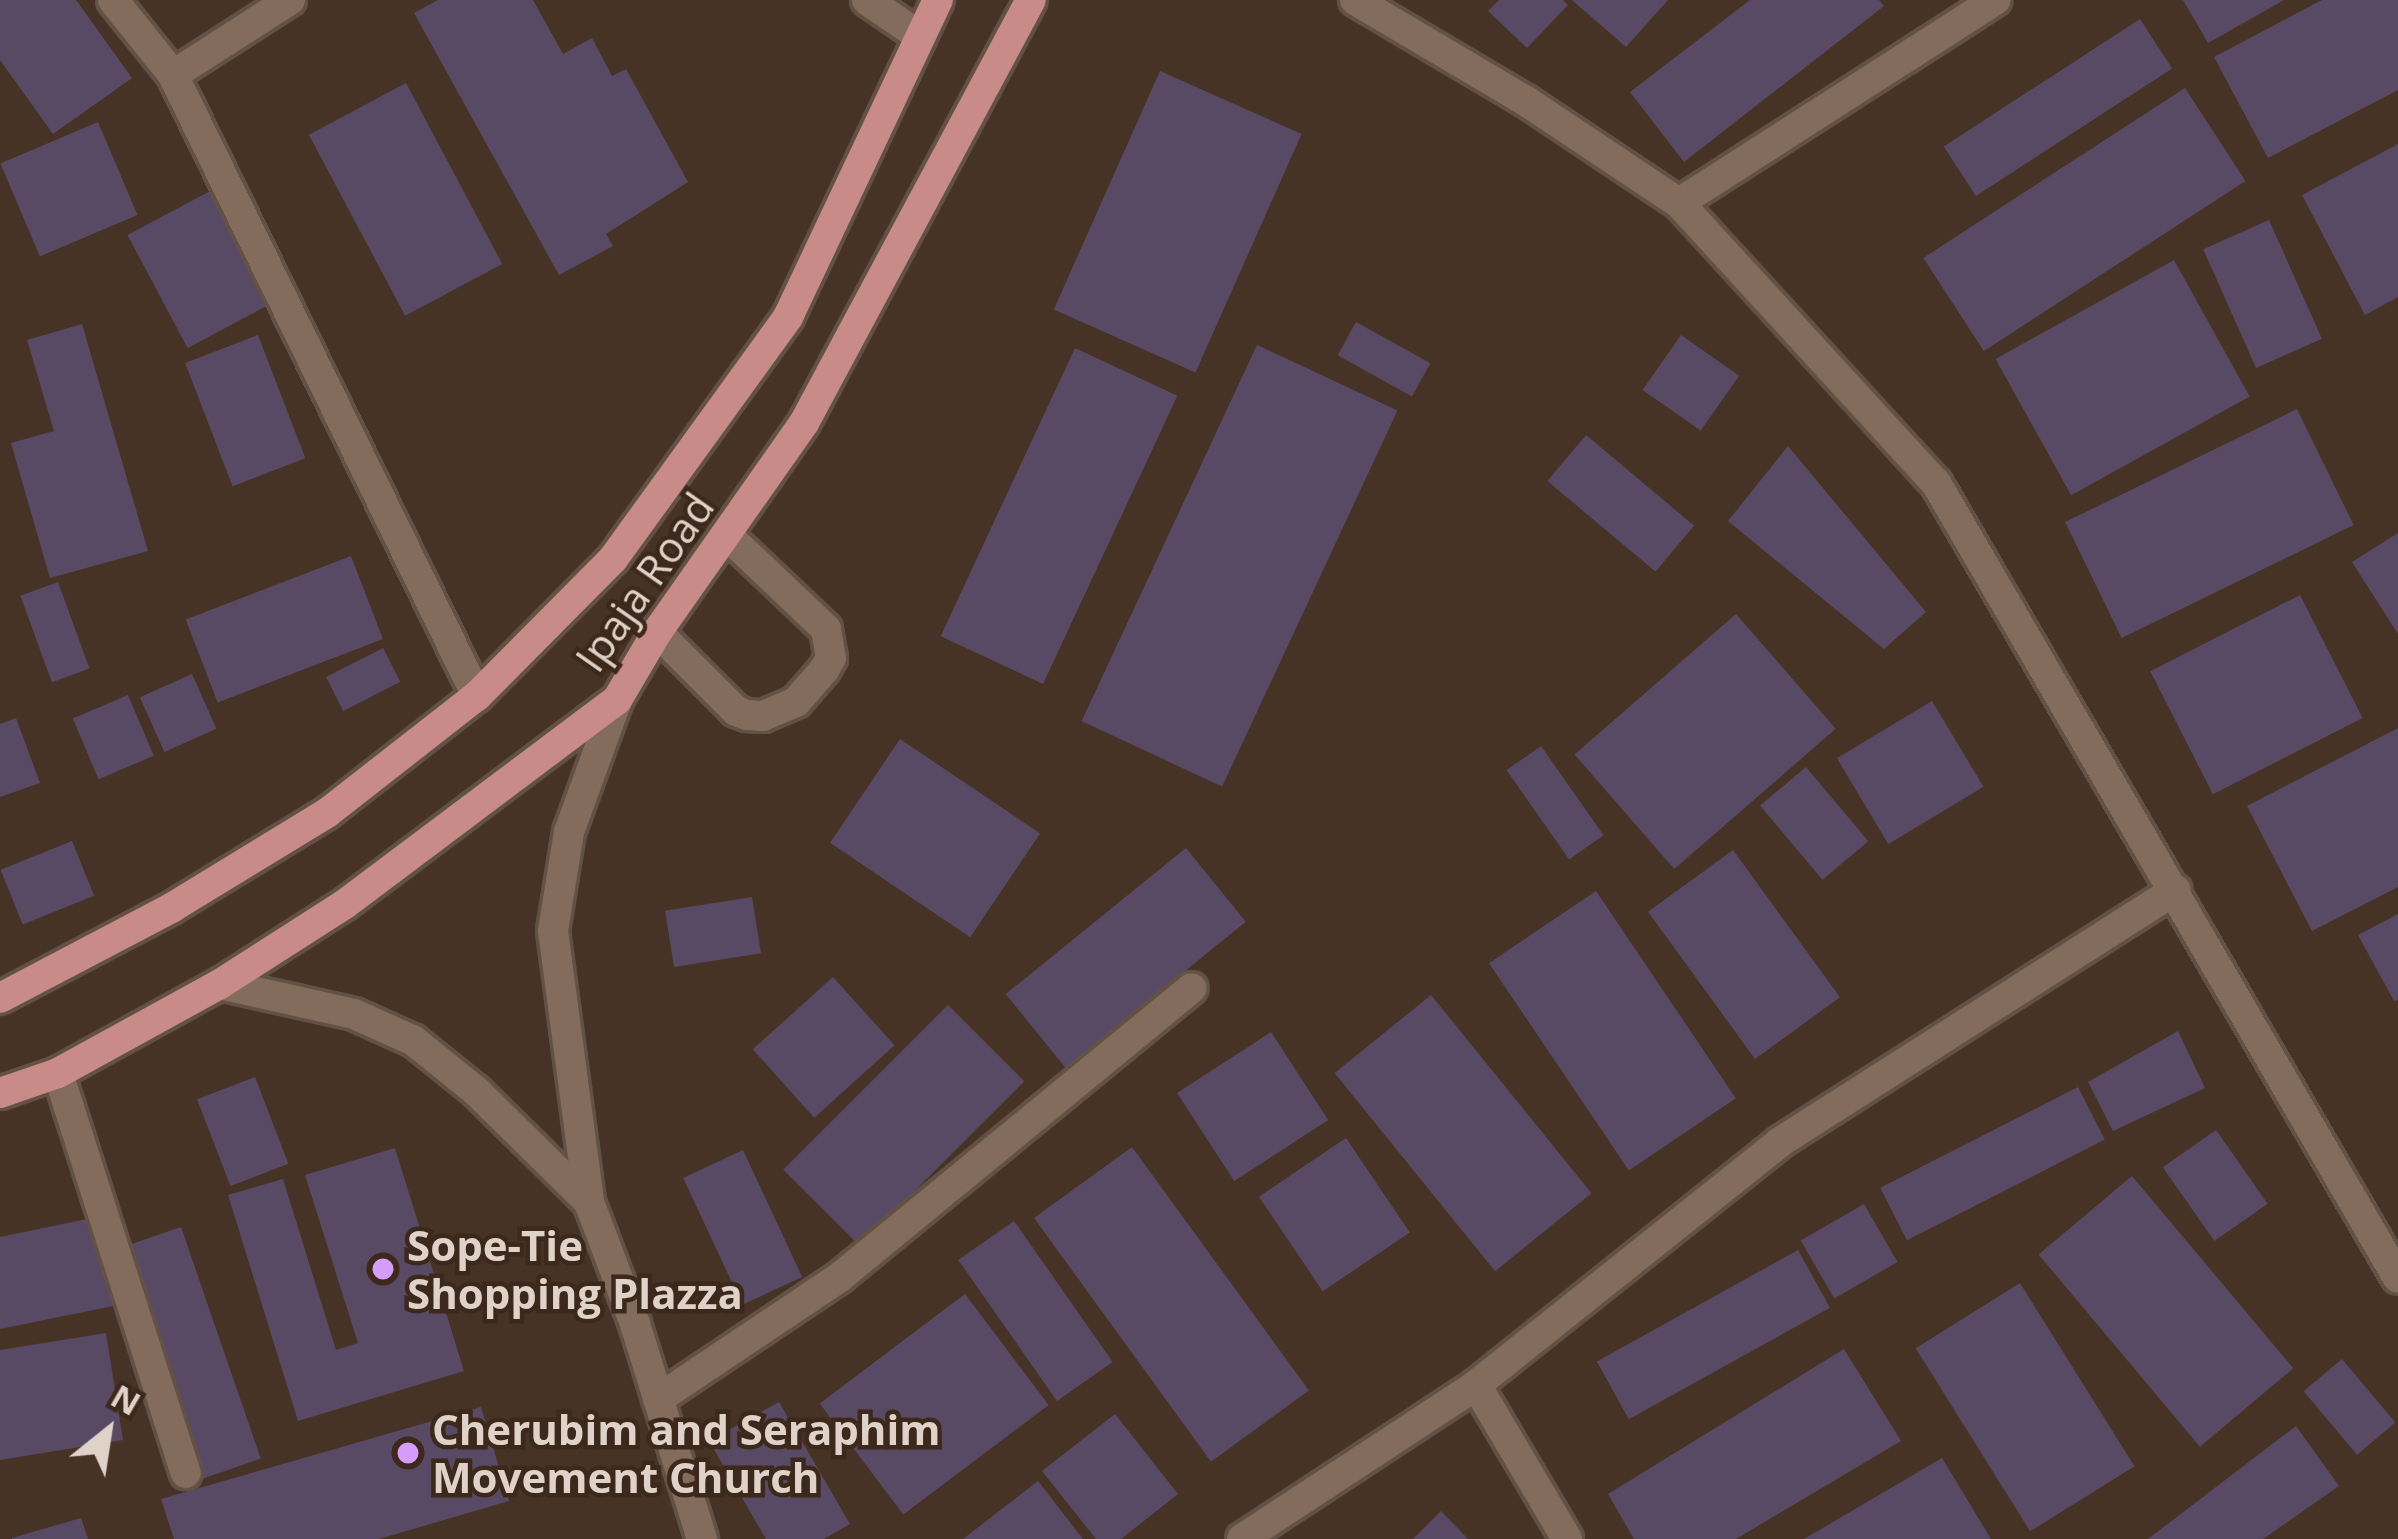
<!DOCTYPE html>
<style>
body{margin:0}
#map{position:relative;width:2398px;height:1539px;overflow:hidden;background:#473325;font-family:"Open Sans",sans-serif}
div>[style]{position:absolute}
.building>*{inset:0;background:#584a64;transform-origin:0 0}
.roads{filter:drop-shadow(3px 0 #625145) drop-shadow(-3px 0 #625145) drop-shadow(0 3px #625145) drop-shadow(0 -3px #625145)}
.lane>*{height:30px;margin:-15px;padding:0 15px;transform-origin:15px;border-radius:15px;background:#836c5c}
.street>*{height:30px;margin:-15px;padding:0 15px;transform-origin:15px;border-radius:15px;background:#836c5c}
.secondary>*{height:30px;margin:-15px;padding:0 15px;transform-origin:15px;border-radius:15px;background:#836c5c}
.primary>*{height:30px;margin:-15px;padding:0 15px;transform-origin:15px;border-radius:15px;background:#c98b87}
.dots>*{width:33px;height:33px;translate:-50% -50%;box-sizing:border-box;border:6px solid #3d291b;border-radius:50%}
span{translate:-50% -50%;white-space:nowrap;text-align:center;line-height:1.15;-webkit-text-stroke:9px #3d291b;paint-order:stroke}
.street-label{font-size:42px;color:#dfd2c9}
.poi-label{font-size:42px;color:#dfd2c9;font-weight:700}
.left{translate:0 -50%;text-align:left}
.north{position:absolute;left:48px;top:1371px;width:120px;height:120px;-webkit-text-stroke:9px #3d291b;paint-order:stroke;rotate:30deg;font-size:33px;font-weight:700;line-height:48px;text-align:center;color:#dfd2c9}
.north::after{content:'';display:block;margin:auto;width:42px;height:54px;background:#dfd2c9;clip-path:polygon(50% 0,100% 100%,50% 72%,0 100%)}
</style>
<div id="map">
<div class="building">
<div style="clip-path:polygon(0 0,76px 0,132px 78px,53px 134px,0 60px)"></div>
<div style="clip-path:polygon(438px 0,533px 0,563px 54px,592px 38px,612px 76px,626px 69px,688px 182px,606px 234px,613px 246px,559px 275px,414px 13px)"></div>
<div style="clip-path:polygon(1499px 0,1563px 0,1568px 5px,1527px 48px,1488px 11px)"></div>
<div style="clip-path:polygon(1572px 0,1668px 0,1626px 47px)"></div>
<div style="clip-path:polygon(1750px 0,1879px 0,1884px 6px,1684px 162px,1630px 92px)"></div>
<div style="clip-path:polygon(2183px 0,2284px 0,2208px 43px)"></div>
<div style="clip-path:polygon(2322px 0,2398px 0,2398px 90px,2268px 158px,2214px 57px)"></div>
<div style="left:2140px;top:19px;width:59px;height:234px;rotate:57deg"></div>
<div style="left:1160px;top:71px;width:155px;height:261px;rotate:24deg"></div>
<div style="left:406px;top:83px;width:205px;height:110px;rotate:62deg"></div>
<div style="left:2185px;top:88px;width:111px;height:312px;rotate:57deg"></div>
<div style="left:98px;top:122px;width:101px;height:106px;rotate:67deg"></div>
<div style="clip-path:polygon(2398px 144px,2398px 297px,2365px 315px,2302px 195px)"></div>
<div style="left:214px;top:189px;width:128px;height:98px;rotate:62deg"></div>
<div style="left:2269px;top:220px;width:130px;height:72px;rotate:66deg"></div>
<div style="left:2174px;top:260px;width:156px;height:204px;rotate:61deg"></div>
<div style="left:1356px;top:322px;width:85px;height:38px;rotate:29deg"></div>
<div style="clip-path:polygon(82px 324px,148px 551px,50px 578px,11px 443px,54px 431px,27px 340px)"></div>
<div style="left:258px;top:335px;width:132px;height:78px;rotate:69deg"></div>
<div style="left:1681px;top:335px;width:71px;height:67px;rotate:35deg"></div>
<div style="left:1257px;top:345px;width:155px;height:415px;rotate:25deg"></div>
<div style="left:1075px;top:348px;width:113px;height:318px;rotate:25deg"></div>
<div style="left:2297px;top:409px;width:129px;height:258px;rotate:64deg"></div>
<div style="left:1586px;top:435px;width:141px;height:60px;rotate:40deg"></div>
<div style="clip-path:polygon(1788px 446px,1926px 612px,1884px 649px,1728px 521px)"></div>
<div style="clip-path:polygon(2398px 533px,2398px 634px,2352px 562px)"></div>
<div style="left:351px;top:556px;width:89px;height:177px;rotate:69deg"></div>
<div style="left:58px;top:582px;width:92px;height:40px;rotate:70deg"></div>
<div style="left:2300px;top:595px;width:138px;height:168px;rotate:63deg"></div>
<div style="left:1736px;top:614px;width:152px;height:214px;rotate:49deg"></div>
<div style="left:383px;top:648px;width:38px;height:64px;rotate:63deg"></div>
<div style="left:192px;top:674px;width:60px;height:57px;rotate:66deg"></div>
<div style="left:128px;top:695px;width:66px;height:60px;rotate:67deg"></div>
<div style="left:1932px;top:701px;width:100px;height:111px;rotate:59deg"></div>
<div style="clip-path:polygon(16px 718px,40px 783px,0 797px,0 724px)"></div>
<div style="clip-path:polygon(2398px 728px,2398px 887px,2312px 931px,2247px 806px)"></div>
<div style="left:900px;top:739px;width:169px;height:125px;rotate:34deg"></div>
<div style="left:1541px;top:746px;width:109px;height:42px;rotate:55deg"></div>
<div style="left:1806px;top:767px;width:97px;height:60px;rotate:50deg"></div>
<div style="left:72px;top:841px;width:59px;height:77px;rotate:68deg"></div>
<div style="left:1186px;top:848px;width:95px;height:232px;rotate:51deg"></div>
<div style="left:1733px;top:850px;width:182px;height:105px;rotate:54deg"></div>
<div style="left:1596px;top:891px;width:250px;height:129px;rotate:56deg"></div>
<div style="left:752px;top:897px;width:57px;height:88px;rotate:81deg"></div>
<div style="clip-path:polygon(2398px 914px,2398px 1000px,2394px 1001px,2358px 935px)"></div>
<div style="left:833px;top:977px;width:92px;height:108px;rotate:48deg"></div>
<div style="left:1431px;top:995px;width:255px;height:124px;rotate:51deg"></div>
<div style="left:948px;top:1005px;width:108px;height:233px;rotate:45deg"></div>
<div style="clip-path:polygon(2178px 1031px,2205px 1088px,2113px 1131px,2088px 1082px)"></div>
<div style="left:1271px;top:1032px;width:105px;height:112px;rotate:57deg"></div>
<div style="left:255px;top:1077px;width:93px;height:62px;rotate:69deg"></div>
<div style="left:2078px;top:1087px;width:59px;height:222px;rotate:63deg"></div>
<div style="left:2216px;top:1130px;width:90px;height:65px;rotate:55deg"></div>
<div style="left:1346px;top:1138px;width:114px;height:105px;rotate:56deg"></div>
<div style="left:1132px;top:1147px;width:301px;height:121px;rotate:54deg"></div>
<div style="clip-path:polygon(395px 1148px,464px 1371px,298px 1421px,228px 1195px,283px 1179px,336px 1350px,358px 1343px,305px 1175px)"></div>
<div style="left:743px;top:1150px;width:140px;height:66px;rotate:65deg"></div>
<div style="left:2132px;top:1176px;width:251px;height:122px;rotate:50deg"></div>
<div style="left:1864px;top:1204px;width:67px;height:73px;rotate:60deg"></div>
<div style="clip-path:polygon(101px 1216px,118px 1305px,0 1329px,0 1237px)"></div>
<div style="left:1014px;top:1221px;width:172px;height:68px;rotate:55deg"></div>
<div style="left:181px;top:1227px;width:245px;height:63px;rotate:71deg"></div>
<div style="left:1798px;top:1250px;width:66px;height:230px;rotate:61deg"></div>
<div style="left:2020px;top:1283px;width:216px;height:123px;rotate:58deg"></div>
<div style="left:965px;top:1294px;width:139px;height:182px;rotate:53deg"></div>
<div style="clip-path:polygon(106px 1333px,123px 1440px,0 1460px,0 1350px)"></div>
<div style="clip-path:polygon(1844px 1349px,1901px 1441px,1736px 1539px,1634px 1539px,1608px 1494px)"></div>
<div style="left:2342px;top:1359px;width:83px;height:50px;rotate:50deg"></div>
<div style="clip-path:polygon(779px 1402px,850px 1524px,824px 1539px,766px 1539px,709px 1441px)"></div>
<div style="clip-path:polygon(481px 1407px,509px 1501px,379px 1539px,174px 1539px,161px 1499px)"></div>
<div style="clip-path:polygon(1115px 1414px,1178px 1494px,1121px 1539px,1096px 1539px,1042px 1471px)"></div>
<div style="clip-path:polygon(2296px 1426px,2339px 1486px,2263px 1539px,2148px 1539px)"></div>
<div style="clip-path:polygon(1942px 1458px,1991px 1539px,1804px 1539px)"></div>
<div style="clip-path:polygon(1038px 1481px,1083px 1539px,963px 1539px)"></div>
<div style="clip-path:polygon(1441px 1511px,1468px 1539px,1413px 1539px)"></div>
<div style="clip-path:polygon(81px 1518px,88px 1539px,12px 1539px,12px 1538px)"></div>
</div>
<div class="roads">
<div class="lane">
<div style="left:867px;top:0;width:65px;rotate:34.4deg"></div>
<div style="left:173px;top:75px;width:139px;rotate:-32.7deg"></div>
<div style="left:657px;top:632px;width:112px;rotate:45deg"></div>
<div style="left:736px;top:711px;width:12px;rotate:20deg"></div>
<div style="left:747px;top:715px;width:16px;rotate:4deg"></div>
<div style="left:763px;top:716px;width:36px;rotate:-23deg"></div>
<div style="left:796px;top:702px;width:43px;rotate:-48.8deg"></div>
<div style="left:824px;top:670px;width:14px;rotate:-60deg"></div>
<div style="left:831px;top:658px;width:29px;rotate:-100deg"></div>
<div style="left:826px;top:629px;width:134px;rotate:-136.5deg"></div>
<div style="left:658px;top:1399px;width:219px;rotate:-33.8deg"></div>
<div style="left:840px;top:1277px;width:455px;rotate:-39.4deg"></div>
</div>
<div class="street">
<div style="left:113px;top:0;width:96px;rotate:51.3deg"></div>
<div style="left:173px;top:75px;width:691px;rotate:63.92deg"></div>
<div style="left:1355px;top:0;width:199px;rotate:30.6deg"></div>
<div style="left:1526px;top:101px;width:184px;rotate:33.7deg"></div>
<div style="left:1679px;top:203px;width:380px;rotate:47.5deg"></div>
<div style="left:1936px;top:483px;width:919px;rotate:59.84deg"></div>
<div style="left:1679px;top:203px;width:376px;rotate:-32.7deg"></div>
<div style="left:58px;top:1073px;width:420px;rotate:72.3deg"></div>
<div style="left:1476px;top:1385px;width:179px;rotate:59.4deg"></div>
<div style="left:1242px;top:1539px;width:280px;rotate:-33.3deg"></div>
<div style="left:1476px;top:1385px;width:389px;rotate:-38.6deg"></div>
<div style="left:1780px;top:1142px;width:469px;rotate:-32.5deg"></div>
</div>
<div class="secondary">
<div style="left:617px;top:700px;width:140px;rotate:110deg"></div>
<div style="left:569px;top:832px;width:100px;rotate:99.2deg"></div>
<div style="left:553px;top:931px;width:273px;rotate:82.4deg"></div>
<div style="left:589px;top:1202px;width:130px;rotate:69.3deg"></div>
<div style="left:635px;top:1324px;width:225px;rotate:72.7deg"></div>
<div style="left:220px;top:984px;width:137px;rotate:12.6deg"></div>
<div style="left:354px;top:1014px;width:66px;rotate:24.2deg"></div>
<div style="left:414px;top:1041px;width:80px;rotate:38.9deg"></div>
<div style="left:476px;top:1091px;width:158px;rotate:44.5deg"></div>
</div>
<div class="primary">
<div style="left:0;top:998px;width:195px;rotate:-27.7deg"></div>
<div style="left:173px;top:907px;width:180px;rotate:-31.4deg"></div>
<div style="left:327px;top:813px;width:190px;rotate:-38deg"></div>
<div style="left:477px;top:696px;width:193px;rotate:-45.2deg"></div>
<div style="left:613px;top:559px;width:299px;rotate:-54.1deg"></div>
<div style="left:788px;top:317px;width:351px;rotate:-64.7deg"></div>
<div style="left:0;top:1093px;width:61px;rotate:-19deg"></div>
<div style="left:58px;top:1073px;width:185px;rotate:-28.8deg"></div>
<div style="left:220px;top:984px;width:148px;rotate:-32.6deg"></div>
<div style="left:345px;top:904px;width:340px;rotate:-36.9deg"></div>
<div style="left:617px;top:700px;width:79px;rotate:-59.5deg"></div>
<div style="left:657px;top:632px;width:256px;rotate:-54.9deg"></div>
<div style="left:804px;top:423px;width:480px;rotate:-61.8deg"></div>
</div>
</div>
<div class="dots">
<div style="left:383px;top:1269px;background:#d59cfb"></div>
<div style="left:408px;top:1453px;background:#d59cfb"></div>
</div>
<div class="street-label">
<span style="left:644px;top:582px;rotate:-55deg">Ipaja Road</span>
</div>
<div class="poi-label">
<span class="left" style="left:407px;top:1269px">Sope-Tie<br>Shopping Plazza</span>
<span class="left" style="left:432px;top:1453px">Cherubim and Seraphim<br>Movement Church</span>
</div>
<div class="north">N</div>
</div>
